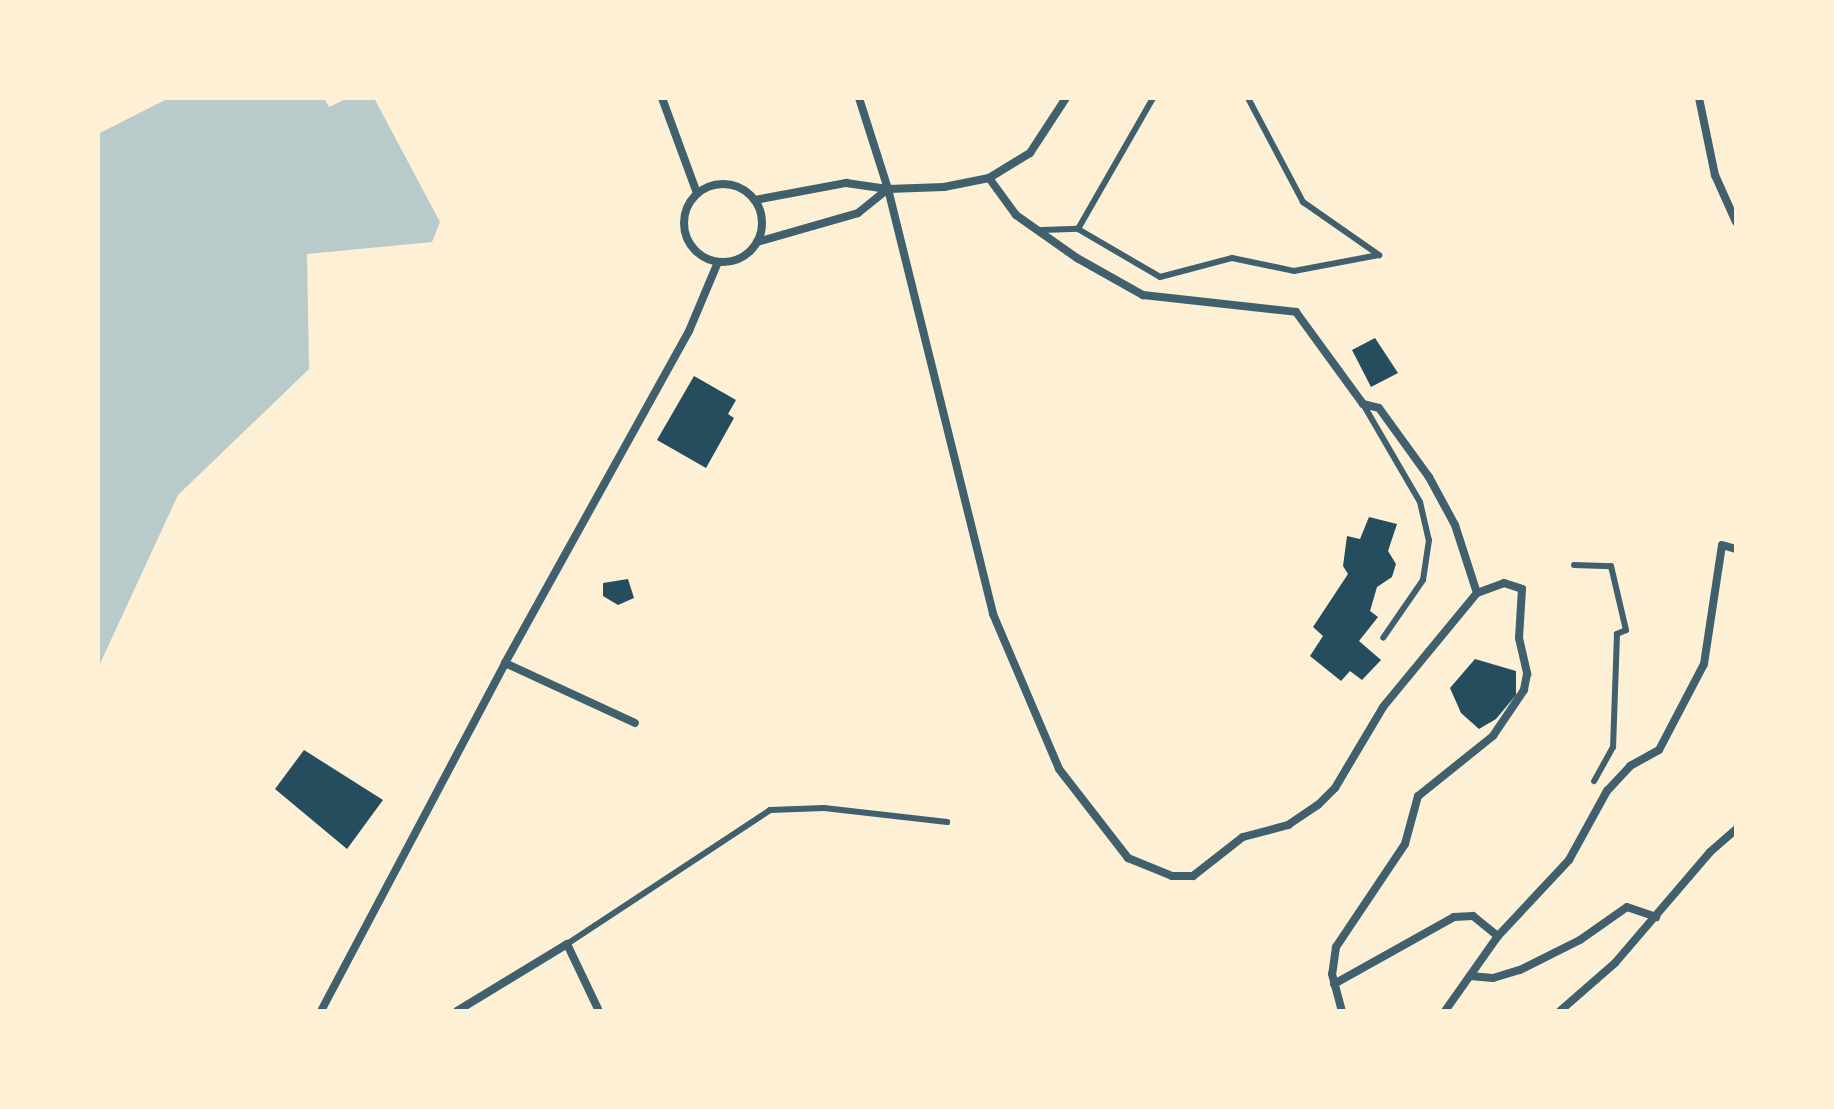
<!DOCTYPE html>
<style>
body{margin:0}
#map{position:relative;width:1834px;height:1109px;overflow:hidden;background:#fdf0d5;font-family:Raleway,sans-serif}
div>[style]{position:absolute}
.green>*{inset:0;background:#b9caca}
.building>*{inset:0;background:#264d5e}
.service>*{height:6px;margin:-3px;padding:0 3px;transform-origin:3px;border-radius:3px;background:#3f606c}
.minor>*{height:8px;margin:-4px;padding:0 4px;transform-origin:4px;border-radius:4px;background:#3f606c}
.minor>.ring{margin:-4px;padding:0;box-sizing:content-box;background:none;border:8px solid #3f606c;border-radius:50%}
span{translate:-50% -50%;white-space:nowrap;text-align:center;line-height:1.15;-webkit-text-stroke:7px #fdf0d5;paint-order:stroke}
.frame{position:absolute;inset:0;border:100px solid #fdf0d5;pointer-events:none}
</style>
<div id="map">
<div class="green">
<div style="clip-path:polygon(169px 98px,324px 98px,329px 107px,348px 98px,374px 98px,440px 222px,432px 242px,307px 254px,309px 369px,178px 495px,98px 668px,98px 134px)"></div>
</div>
<div class="building">
<div style="clip-path:polygon(1375px 338px,1398px 373px,1371px 387px,1352px 350px)"></div>
<div style="clip-path:polygon(694px 376px,736px 400px,728px 414px,734px 418px,706px 468px,657px 440px)"></div>
<div style="clip-path:polygon(1369px 517px,1397px 524px,1388px 551px,1396px 564px,1392px 577px,1377px 587px,1370px 611px,1378px 617px,1359px 641px,1381px 660px,1362px 680px,1350px 671px,1341px 681px,1310px 656px,1323px 636px,1313px 627px,1348px 574px,1343px 566px,1347px 536px,1360px 539px)"></div>
<div style="clip-path:polygon(628px 579px,634px 598px,618px 605px,603px 596px,603px 583px)"></div>
<div style="clip-path:polygon(1475px 659px,1516px 671px,1516px 695px,1496px 719px,1479px 729px,1461px 713px,1450px 688px)"></div>
<div style="clip-path:polygon(304px 750px,383px 800px,347px 849px,275px 789px)"></div>
</div>
<div class="service">
<div style="left:1248px;top:98px;width:118px;rotate:62.1deg"></div>
<div style="left:1303px;top:202px;width:93px;rotate:34.9deg"></div>
<div style="left:1078px;top:229px;width:151px;rotate:-60.2deg"></div>
<div style="left:1042px;top:230px;width:36px;rotate:-2deg"></div>
<div style="left:1078px;top:229px;width:95px;rotate:30.3deg"></div>
<div style="left:1160px;top:277px;width:74px;rotate:-14.8deg"></div>
<div style="left:1232px;top:258px;width:63px;rotate:11.8deg"></div>
<div style="left:1294px;top:271px;width:86px;rotate:-10.7deg"></div>
<div style="left:1363px;top:404px;width:113px;rotate:59.8deg"></div>
<div style="left:1420px;top:502px;width:39px;rotate:77deg"></div>
<div style="left:1429px;top:540px;width:40px;rotate:98.5deg"></div>
<div style="left:1423px;top:580px;width:70px;rotate:124.6deg"></div>
<div style="left:1574px;top:565px;width:37px;rotate:2deg"></div>
<div style="left:1611px;top:566px;width:66px;rotate:76.8deg"></div>
<div style="left:1626px;top:630px;width:10px;rotate:156deg"></div>
<div style="left:1617px;top:634px;width:113px;rotate:92deg"></div>
<div style="left:1613px;top:747px;width:39px;rotate:119deg"></div>
<div style="left:567px;top:944px;width:243px;rotate:-33.4deg"></div>
<div style="left:770px;top:810px;width:54px;rotate:-2.1deg"></div>
<div style="left:824px;top:808px;width:124px;rotate:6.5deg"></div>
</div>
<div class="minor">
<div style="left:662px;top:98px;width:101px;rotate:69.8deg"></div>
<div style="left:859px;top:98px;width:96px;rotate:72.3deg"></div>
<div style="left:888px;top:189px;width:438px;rotate:76.1deg"></div>
<div style="left:993px;top:614px;width:168px;rotate:66.9deg"></div>
<div style="left:1059px;top:769px;width:113px;rotate:52.2deg"></div>
<div style="left:1128px;top:858px;width:48px;rotate:22.2deg"></div>
<div style="left:1172px;top:876px;width:21px"></div>
<div style="left:1193px;top:876px;width:63px;rotate:-38deg"></div>
<div style="left:1243px;top:837px;width:47px;rotate:-14.9deg"></div>
<div style="left:1288px;top:825px;width:36px;rotate:-34deg"></div>
<div style="left:1318px;top:805px;width:24px;rotate:-45deg"></div>
<div style="left:1335px;top:788px;width:94px;rotate:-59.3deg"></div>
<div style="left:1383px;top:707px;width:148px;rotate:-50.5deg"></div>
<div style="left:1699px;top:98px;width:79px;rotate:78.3deg"></div>
<div style="left:1715px;top:175px;width:51px;rotate:65.9deg"></div>
<div style="left:989px;top:178px;width:46px;rotate:53.9deg"></div>
<div style="left:1016px;top:215px;width:75px;rotate:35.2deg"></div>
<div style="left:1077px;top:258px;width:76px;rotate:29.3deg"></div>
<div style="left:1143px;top:295px;width:154px;rotate:6.3deg"></div>
<div style="left:1296px;top:312px;width:114px;rotate:53.9deg"></div>
<div style="left:1363px;top:404px;width:16px;rotate:14deg"></div>
<div style="left:1379px;top:408px;width:85px;rotate:54.1deg"></div>
<div style="left:1429px;top:477px;width:55px;rotate:61.6deg"></div>
<div style="left:1455px;top:525px;width:71px;rotate:72.1deg"></div>
<div style="left:1477px;top:593px;width:29px;rotate:-20deg"></div>
<div style="left:1504px;top:583px;width:19px;rotate:18deg"></div>
<div style="left:1522px;top:589px;width:49px;rotate:93.5deg"></div>
<div style="left:1519px;top:638px;width:37px;rotate:77deg"></div>
<div style="left:1527px;top:674px;width:16px;rotate:101deg"></div>
<div style="left:1524px;top:690px;width:55px;rotate:124deg"></div>
<div style="left:1493px;top:736px;width:96px;rotate:141.3deg"></div>
<div style="left:1418px;top:796px;width:50px;rotate:105.2deg"></div>
<div style="left:1405px;top:844px;width:124px;rotate:123.8deg"></div>
<div style="left:1336px;top:947px;width:27px;rotate:98deg"></div>
<div style="left:1332px;top:974px;width:38px;rotate:75deg"></div>
<div class="ring" style="left:684px;top:184px;width:70px;height:70px"></div>
<div style="left:755px;top:200px;width:93px;rotate:-10.6deg"></div>
<div style="left:846px;top:183px;width:42px;rotate:8.1deg"></div>
<div style="left:888px;top:189px;width:56px;rotate:-2deg"></div>
<div style="left:944px;top:187px;width:46px;rotate:-11.3deg"></div>
<div style="left:989px;top:178px;width:48px;rotate:-31.4deg"></div>
<div style="left:1030px;top:153px;width:66px;rotate:-56.8deg"></div>
<div style="left:757px;top:242px;width:105px;rotate:-16deg"></div>
<div style="left:858px;top:213px;width:38px;rotate:-39deg"></div>
<div style="left:505px;top:663px;width:143px;rotate:24.8deg"></div>
<div style="left:1470px;top:976px;width:23px;rotate:5deg"></div>
<div style="left:1493px;top:978px;width:28px;rotate:-17deg"></div>
<div style="left:1520px;top:970px;width:67px;rotate:-26.6deg"></div>
<div style="left:1580px;top:940px;width:57px;rotate:-35.1deg"></div>
<div style="left:1627px;top:907px;width:31px;rotate:19deg"></div>
<div style="left:1334px;top:984px;width:137px;rotate:-29.2deg"></div>
<div style="left:1454px;top:917px;width:19px;rotate:-3deg"></div>
<div style="left:1473px;top:916px;width:32px;rotate:39deg"></div>
<div style="left:321px;top:1011px;width:394px;rotate:-62.1deg"></div>
<div style="left:505px;top:663px;width:380px;rotate:-61deg"></div>
<div style="left:689px;top:331px;width:75px;rotate:-67.2deg"></div>
<div style="left:457px;top:1011px;width:129px;rotate:-31.3deg"></div>
<div style="left:567px;top:944px;width:74px;rotate:64.5deg"></div>
<div style="left:1445px;top:1011px;width:92px;rotate:-54.8deg"></div>
<div style="left:1498px;top:936px;width:104px;rotate:-46.9deg"></div>
<div style="left:1569px;top:860px;width:79px;rotate:-61.2deg"></div>
<div style="left:1607px;top:791px;width:34px;rotate:-47deg"></div>
<div style="left:1630px;top:766px;width:33px;rotate:-29deg"></div>
<div style="left:1659px;top:750px;width:97px;rotate:-62.4deg"></div>
<div style="left:1704px;top:664px;width:120px;rotate:-81.4deg"></div>
<div style="left:1722px;top:545px;width:15px;rotate:16deg"></div>
<div style="left:1560px;top:1011px;width:73px;rotate:-41.1deg"></div>
<div style="left:1615px;top:963px;width:146px;rotate:-49.4deg"></div>
<div style="left:1710px;top:852px;width:35px;rotate:-41deg"></div>
</div>
<div class="frame"></div>
</div>
